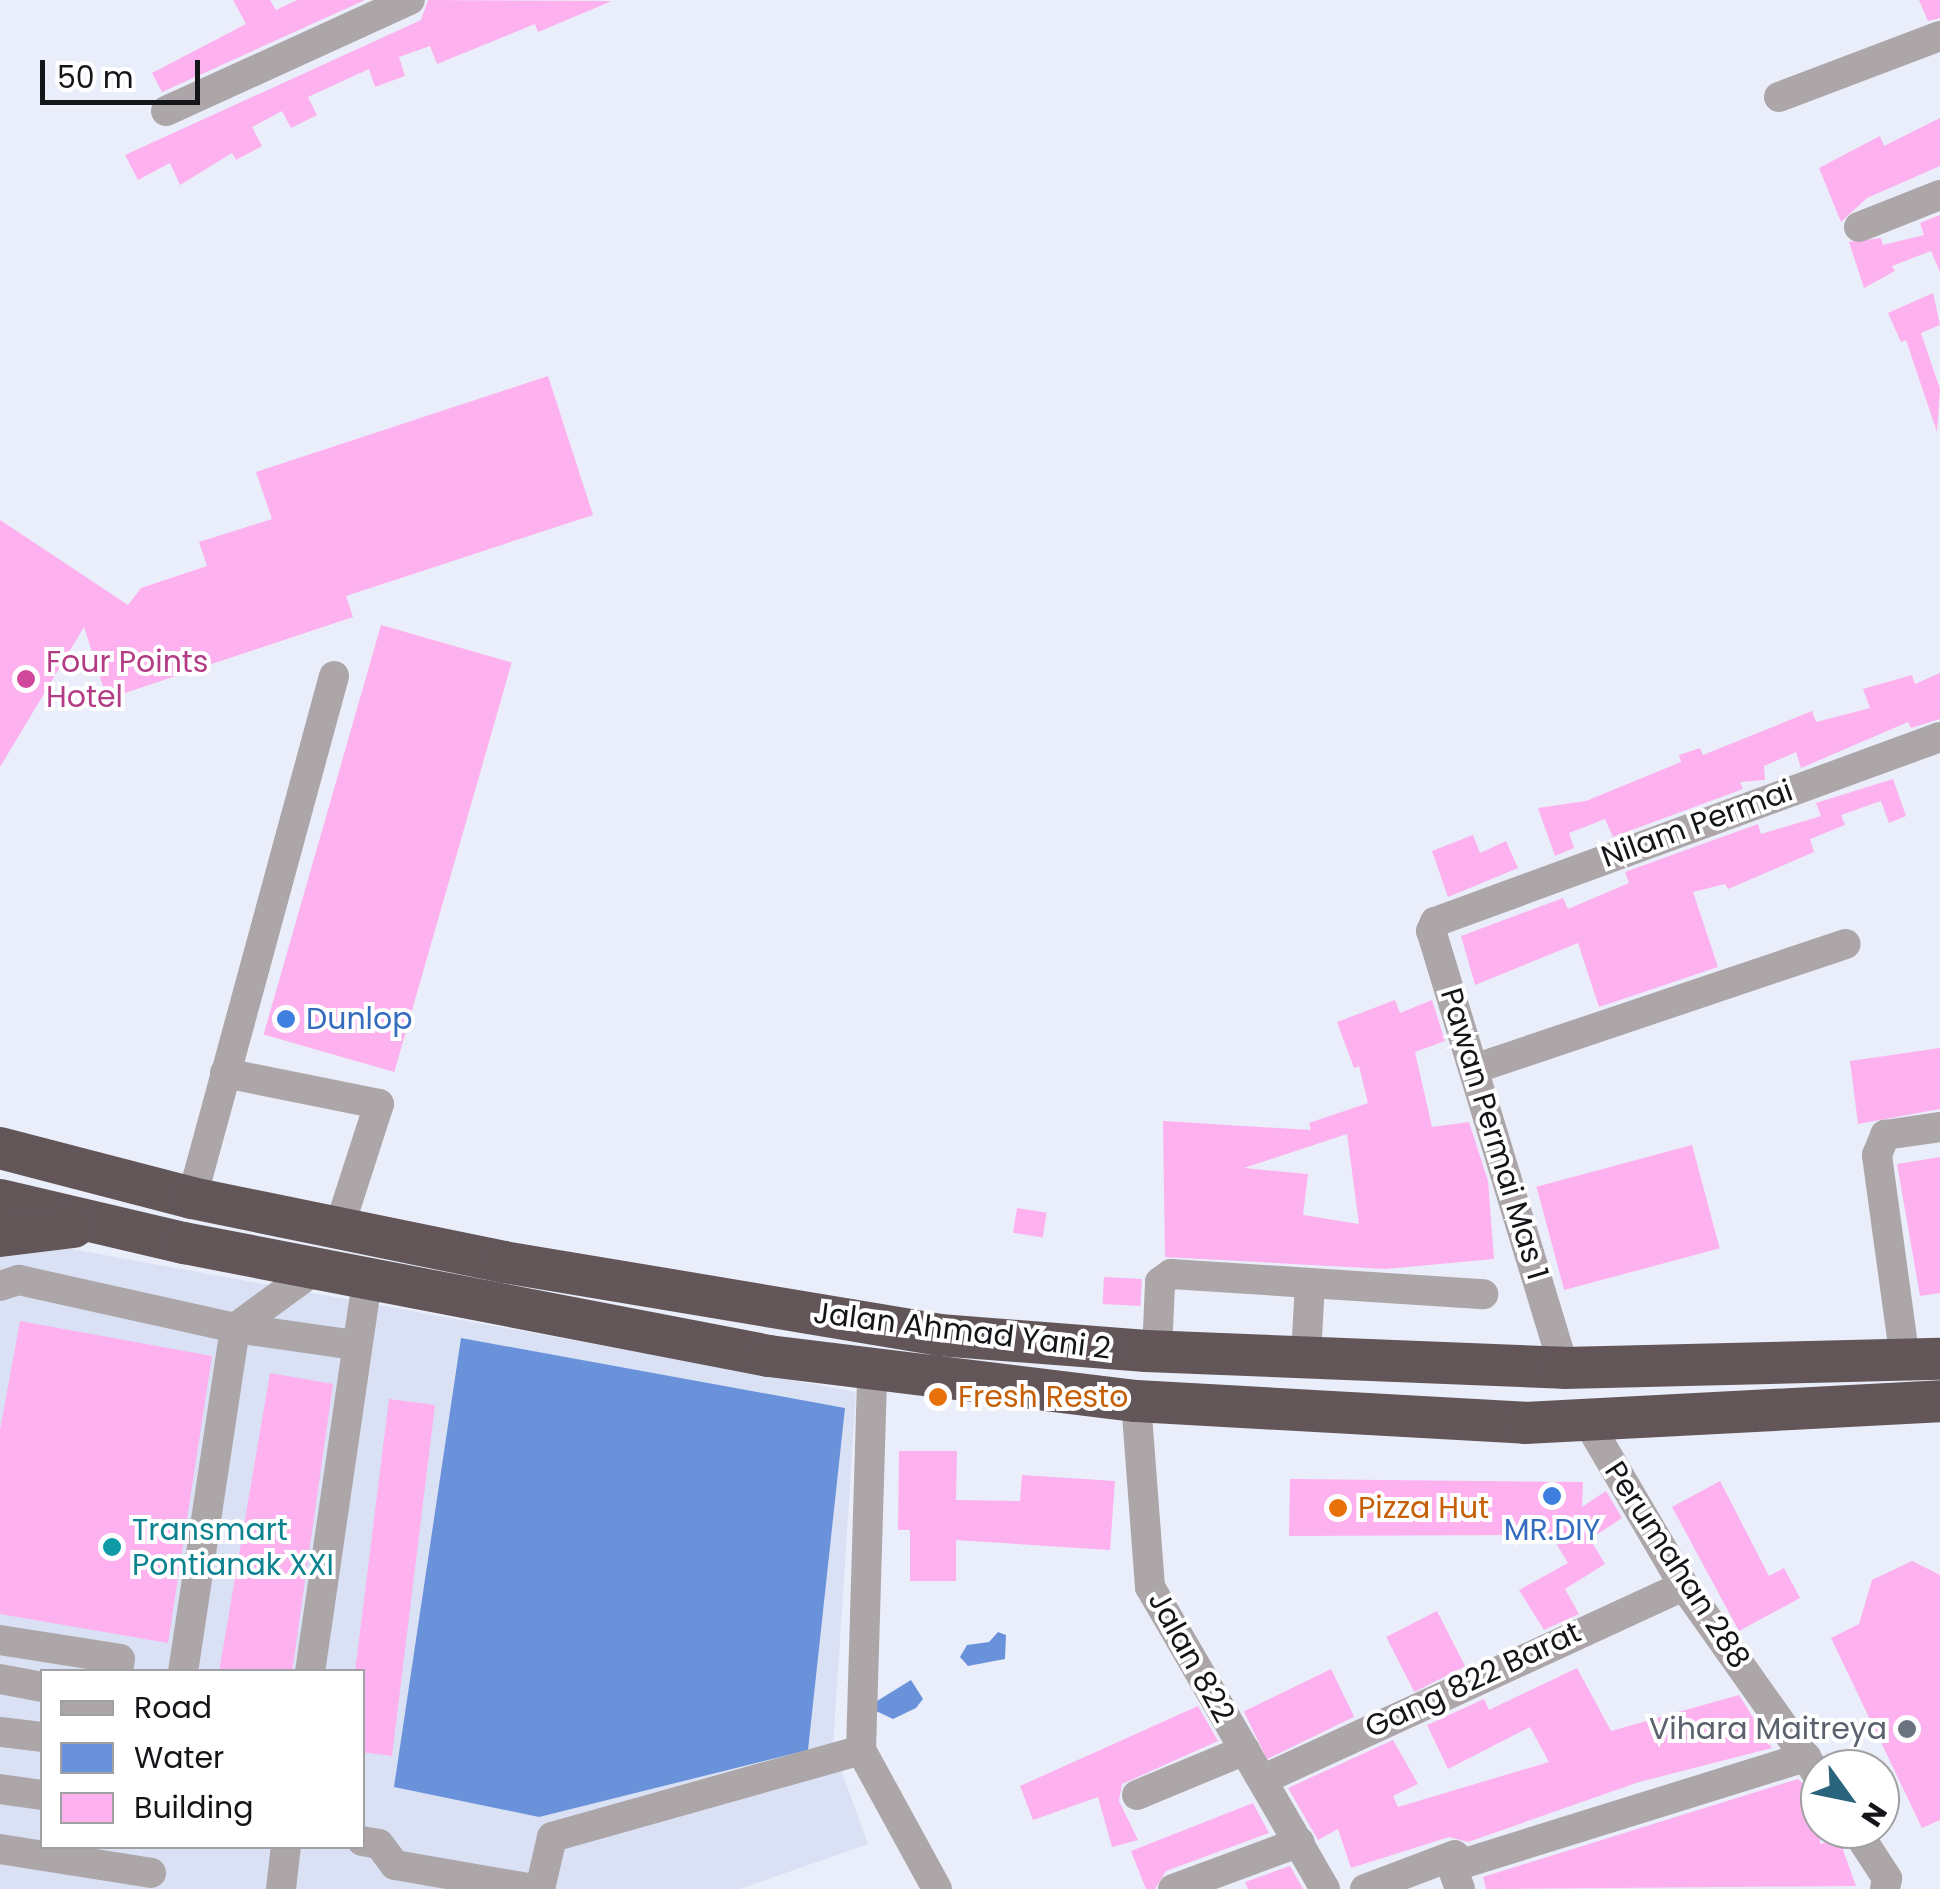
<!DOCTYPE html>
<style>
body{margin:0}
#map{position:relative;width:1940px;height:1889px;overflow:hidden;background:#eaeefa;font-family:Poppins,sans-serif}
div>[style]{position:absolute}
.built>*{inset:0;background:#dae1f4}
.water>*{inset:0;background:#6a92db}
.building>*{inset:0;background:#fdb1ee;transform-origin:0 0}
.minor>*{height:30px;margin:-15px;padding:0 15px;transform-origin:15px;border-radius:15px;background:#ada6a8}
.highway>*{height:42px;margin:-21px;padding:0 21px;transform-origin:21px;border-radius:21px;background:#635659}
.dots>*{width:28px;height:28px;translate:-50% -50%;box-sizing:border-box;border:5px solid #fff;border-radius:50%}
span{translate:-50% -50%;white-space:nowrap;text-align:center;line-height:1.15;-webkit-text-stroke:8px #fff;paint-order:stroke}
.hotel-label{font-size:30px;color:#b23c85}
.left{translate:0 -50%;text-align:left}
.street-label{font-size:30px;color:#141519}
.shop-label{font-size:30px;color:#366cbe}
.food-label{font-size:30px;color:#c56008}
.culture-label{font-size:30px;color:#0d838f}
.worship-label{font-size:30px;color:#5b616d}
.right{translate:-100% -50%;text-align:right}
.legend{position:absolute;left:40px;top:1669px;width:325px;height:180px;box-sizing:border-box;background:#fff;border:2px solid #a1a1a3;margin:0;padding:12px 18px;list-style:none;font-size:30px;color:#141519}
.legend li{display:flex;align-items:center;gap:20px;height:50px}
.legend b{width:50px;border:2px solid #a1a1a3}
.north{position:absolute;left:1800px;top:1749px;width:100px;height:100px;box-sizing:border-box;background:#fff;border:2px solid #a1a1a3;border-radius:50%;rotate:123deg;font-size:28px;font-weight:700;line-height:40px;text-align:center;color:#141519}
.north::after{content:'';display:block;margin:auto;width:35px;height:45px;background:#29647c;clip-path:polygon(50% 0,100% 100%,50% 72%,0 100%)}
.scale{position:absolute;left:40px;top:60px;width:160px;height:45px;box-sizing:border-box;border:5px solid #141519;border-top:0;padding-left:12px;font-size:30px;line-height:35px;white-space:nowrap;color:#141519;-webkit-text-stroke:8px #fff;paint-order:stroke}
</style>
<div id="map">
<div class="built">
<div style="clip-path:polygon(evenodd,22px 1240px,856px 1392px,833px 1748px,868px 1844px,740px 1889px,0 1889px,0 1248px,22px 1240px,42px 1672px,362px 1672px,362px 1846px,42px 1846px,42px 1672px)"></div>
</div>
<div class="water">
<div style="clip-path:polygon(461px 1338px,845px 1408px,808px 1750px,539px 1817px,394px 1787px)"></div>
<div style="clip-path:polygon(998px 1632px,1006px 1635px,1005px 1659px,968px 1666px,960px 1657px,967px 1645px,989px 1642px)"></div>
<div style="clip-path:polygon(911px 1680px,923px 1699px,916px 1708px,893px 1719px,876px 1711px,877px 1701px)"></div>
</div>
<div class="building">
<div style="clip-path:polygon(233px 0,270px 0,276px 10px,297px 0,365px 0,162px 92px,152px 73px,246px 24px)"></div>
<div style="clip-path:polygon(428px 0,612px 1px,538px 32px,535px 24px,437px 64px,430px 46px,399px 57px,405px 76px,375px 87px,369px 69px,308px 97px,317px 115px,291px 128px,282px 111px,252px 127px,262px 146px,236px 160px,232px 153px,180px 185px,170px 163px,138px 180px,125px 155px,421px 20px)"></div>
<div style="clip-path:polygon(1919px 0,1940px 0,1940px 18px,1928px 21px)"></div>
<div style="clip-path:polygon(1940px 118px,1940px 166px,1867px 198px,1841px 222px,1819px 168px,1880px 136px,1884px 146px)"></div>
<div style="clip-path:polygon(1940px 215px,1940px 272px,1931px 251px,1892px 266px,1895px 271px,1864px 288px,1849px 242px,1881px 238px,1883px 245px,1924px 235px,1920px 223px)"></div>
<div style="clip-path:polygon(1933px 293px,1940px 325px,1921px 333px,1940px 389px,1937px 432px,1906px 340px,1901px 342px,1888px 313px)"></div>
<div style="clip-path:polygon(548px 376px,593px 515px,346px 596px,353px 617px,107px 699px,84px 627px,0 767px,0 520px,128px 605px,141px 588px,207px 566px,199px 542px,272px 519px,256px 472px)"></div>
<div style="left:381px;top:625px;width:136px;height:426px;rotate:16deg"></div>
<div style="clip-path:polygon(1940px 673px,1940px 719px,1911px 728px,1908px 722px,1801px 768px,1796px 752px,1764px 766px,1765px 780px,1740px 782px,1743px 789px,1613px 837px,1605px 819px,1569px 833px,1574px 848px,1555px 856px,1538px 808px,1586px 801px,1681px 762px,1679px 755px,1700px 748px,1703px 755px,1812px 711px,1816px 722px,1870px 708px,1863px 689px,1912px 675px,1915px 684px)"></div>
<div style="clip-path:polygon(1893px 779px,1906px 816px,1889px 823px,1881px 801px,1841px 815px,1845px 825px,1810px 839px,1814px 852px,1728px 889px,1725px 884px,1693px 892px,1718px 967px,1599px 1007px,1578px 943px,1475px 985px,1461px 936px,1563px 898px,1568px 909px,1629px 883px,1625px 872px,1758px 824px,1761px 834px,1821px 816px,1816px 803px)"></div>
<div style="clip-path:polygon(1473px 835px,1480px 853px,1506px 841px,1518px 868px,1448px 897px,1432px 851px)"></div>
<div style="clip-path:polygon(evenodd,1395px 1000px,1400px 1013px,1432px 1000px,1445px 1041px,1415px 1052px,1432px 1127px,1469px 1122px,1488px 1181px,1494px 1259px,1385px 1269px,1165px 1257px,1163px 1121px,1311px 1130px,1309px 1123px,1368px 1103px,1359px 1066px,1354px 1068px,1337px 1022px,1395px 1000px,1347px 1134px,1359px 1224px,1303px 1215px,1308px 1174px,1244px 1168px,1347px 1134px)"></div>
<div style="clip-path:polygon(1940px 1048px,1940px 1109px,1858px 1124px,1850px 1061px)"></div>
<div style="left:1692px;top:1145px;width:107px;height:161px;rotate:75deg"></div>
<div style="clip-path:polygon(1940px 1157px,1940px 1293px,1920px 1296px,1897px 1164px)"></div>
<div style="left:1017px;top:1208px;width:30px;height:25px;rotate:9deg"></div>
<div style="left:1104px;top:1277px;width:38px;height:27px;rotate:3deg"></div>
<div style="clip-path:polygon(20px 1321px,212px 1356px,168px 1643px,0 1614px,0 1430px)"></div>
<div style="clip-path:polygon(270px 1373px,333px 1384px,292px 1672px,219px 1672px)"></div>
<div style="clip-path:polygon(389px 1399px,435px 1405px,392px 1756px,362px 1752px,362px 1672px,355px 1672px)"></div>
<div style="clip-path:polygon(899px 1451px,957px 1451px,956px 1500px,1020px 1501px,1022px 1475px,1115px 1481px,1110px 1550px,956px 1540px,956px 1581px,910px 1581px,910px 1530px,898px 1530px)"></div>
<div style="clip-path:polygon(1290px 1479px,1583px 1482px,1582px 1507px,1606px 1491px,1622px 1518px,1590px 1539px,1605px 1564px,1565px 1589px,1579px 1614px,1544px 1630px,1519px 1590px,1568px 1563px,1551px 1535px,1289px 1536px)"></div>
<div style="clip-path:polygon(1720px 1481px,1769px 1576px,1784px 1568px,1800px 1598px,1739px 1631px,1672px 1507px)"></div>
<div style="clip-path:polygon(1912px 1561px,1940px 1575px,1940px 1820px,1922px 1828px,1831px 1638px,1859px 1624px,1872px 1580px)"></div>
<div style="left:1437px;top:1611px;width:62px;height:57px;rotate:63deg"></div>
<div style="clip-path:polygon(1577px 1668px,1611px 1731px,1739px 1695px,1772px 1748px,1639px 1782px,1468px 1842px,1449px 1837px,1351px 1868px,1338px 1829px,1318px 1840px,1288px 1788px,1393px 1740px,1418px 1784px,1393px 1796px,1398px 1807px,1549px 1762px,1530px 1727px,1448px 1769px,1427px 1725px,1484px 1699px,1489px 1710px)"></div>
<div style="left:1331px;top:1669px;width:53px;height:97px;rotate:64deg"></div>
<div style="clip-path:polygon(1198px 1706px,1218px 1741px,1122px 1784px,1119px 1801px,1138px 1840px,1112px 1847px,1098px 1797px,1033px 1820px,1020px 1786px)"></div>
<div style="clip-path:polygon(1798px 1779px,1820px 1799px,1820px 1844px,1839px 1839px,1856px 1886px,1486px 1889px,1483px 1877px)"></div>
<div style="clip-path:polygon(1253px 1803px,1269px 1833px,1166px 1871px,1155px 1889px,1146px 1889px,1131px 1851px)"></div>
<div style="clip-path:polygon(1290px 1866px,1303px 1889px,1248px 1889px,1245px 1882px)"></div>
</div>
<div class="minor">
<div style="left:1779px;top:97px;width:172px;rotate:-20.8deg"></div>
<div style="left:166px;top:111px;width:268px;rotate:-24.5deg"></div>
<div style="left:1859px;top:227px;width:87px;rotate:-21.6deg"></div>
<div style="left:1474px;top:1069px;width:392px;rotate:-18.6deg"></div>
<div style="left:225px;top:1073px;width:157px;rotate:11.4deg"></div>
<div style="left:379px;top:1104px;width:130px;rotate:107.9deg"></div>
<div style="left:192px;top:1198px;width:541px;rotate:-74.78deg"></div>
<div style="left:0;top:1286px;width:20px;rotate:-18deg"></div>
<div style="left:19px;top:1280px;width:221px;rotate:12.5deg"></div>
<div style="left:235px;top:1328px;width:120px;rotate:8.1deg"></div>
<div style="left:1157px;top:1352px;width:70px;rotate:-87.5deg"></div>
<div style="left:1160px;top:1282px;width:14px;rotate:-36deg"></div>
<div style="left:1171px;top:1274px;width:313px;rotate:3.7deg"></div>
<div style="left:1306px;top:1355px;width:72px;rotate:-86.8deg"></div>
<div style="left:1905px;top:1360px;width:207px;rotate:-97.8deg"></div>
<div style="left:1877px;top:1155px;width:22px;rotate:-68deg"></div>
<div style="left:1885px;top:1135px;width:56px;rotate:-8.3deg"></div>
<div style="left:1564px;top:1368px;width:457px;rotate:-106.9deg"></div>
<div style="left:1431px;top:931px;width:10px;rotate:-66deg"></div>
<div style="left:1435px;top:922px;width:538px;rotate:-20.12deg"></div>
<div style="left:1136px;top:1401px;width:187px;rotate:85.7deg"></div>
<div style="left:1150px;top:1587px;width:349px;rotate:59.9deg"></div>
<div style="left:1586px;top:1419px;width:194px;rotate:59.6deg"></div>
<div style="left:1684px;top:1586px;width:235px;rotate:54.7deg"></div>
<div style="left:0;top:1640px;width:121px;rotate:9deg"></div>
<div style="left:120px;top:1659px;width:13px;rotate:99deg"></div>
<div style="left:183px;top:1672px;width:348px;rotate:-81.4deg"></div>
<div style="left:235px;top:1328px;width:100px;rotate:-36.1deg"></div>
<div style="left:310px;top:1672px;width:397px;rotate:-81.7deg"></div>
<div style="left:0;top:1679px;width:43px;rotate:10.8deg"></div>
<div style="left:0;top:1732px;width:42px;rotate:6.8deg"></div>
<div style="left:861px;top:1750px;width:381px;rotate:-88.3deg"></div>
<div style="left:861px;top:1750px;width:158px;rotate:61.3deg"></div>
<div style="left:1264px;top:1779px;width:462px;rotate:-24.7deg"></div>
<div style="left:0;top:1789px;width:42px;rotate:8.1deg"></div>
<div style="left:1137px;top:1795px;width:117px;rotate:-22.6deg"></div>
<div style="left:1855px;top:1829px;width:59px;rotate:56.9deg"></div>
<div style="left:1887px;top:1878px;width:11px;rotate:100deg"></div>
<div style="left:362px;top:1841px;width:17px;rotate:10deg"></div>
<div style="left:379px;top:1844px;width:26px;rotate:53deg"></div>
<div style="left:395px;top:1865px;width:141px;rotate:9.8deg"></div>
<div style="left:0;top:1849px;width:153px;rotate:9deg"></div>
<div style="left:281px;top:1889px;width:43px;rotate:-83.4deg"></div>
<div style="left:540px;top:1889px;width:53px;rotate:-77deg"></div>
<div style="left:552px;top:1837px;width:321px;rotate:-15.7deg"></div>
<div style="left:1173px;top:1889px;width:135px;rotate:-20.3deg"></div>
<div style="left:1365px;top:1889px;width:96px;rotate:-20.7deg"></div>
<div style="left:1460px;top:1889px;width:23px;rotate:-110deg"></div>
<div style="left:1452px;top:1867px;width:371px;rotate:-17.3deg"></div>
</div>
<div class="highway">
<div style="left:0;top:1148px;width:198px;rotate:14.6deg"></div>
<div style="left:192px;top:1198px;width:318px;rotate:11.6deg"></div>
<div style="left:504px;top:1262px;width:441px;rotate:9.5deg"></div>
<div style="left:939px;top:1335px;width:208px;rotate:4.4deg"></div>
<div style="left:1146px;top:1351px;width:418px;rotate:2.3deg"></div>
<div style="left:1564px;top:1368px;width:376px;rotate:-1.4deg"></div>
<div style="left:0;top:1200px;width:189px;rotate:13.2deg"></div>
<div style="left:184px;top:1243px;width:596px;rotate:10.93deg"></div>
<div style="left:769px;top:1356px;width:370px;rotate:7deg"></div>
<div style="left:1136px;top:1401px;width:390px;rotate:3.2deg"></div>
<div style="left:1525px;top:1423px;width:416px;rotate:-3deg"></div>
<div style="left:0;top:1236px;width:74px;rotate:-7deg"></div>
</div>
<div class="dots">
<div style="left:26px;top:679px;background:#d1479c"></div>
<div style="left:286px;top:1019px;background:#3f7fe0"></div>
<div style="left:938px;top:1397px;background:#e8710a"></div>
<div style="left:1552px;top:1496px;background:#3f7fe0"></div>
<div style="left:1338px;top:1508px;background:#e8710a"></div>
<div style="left:112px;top:1547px;background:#0f9aa8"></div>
<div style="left:1907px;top:1729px;background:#6b7280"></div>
</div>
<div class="hotel-label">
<span class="left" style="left:46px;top:679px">Four Points<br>Hotel</span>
</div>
<div class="street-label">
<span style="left:1697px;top:824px;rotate:-20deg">Nilam Permai</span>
<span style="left:1494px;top:1134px;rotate:73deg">Pawan Permai Mas 1</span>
<span style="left:962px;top:1331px;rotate:7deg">Jalan Ahmad Yani 2</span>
<span style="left:1677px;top:1565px;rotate:57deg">Perumahan 288</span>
<span style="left:1191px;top:1657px;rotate:61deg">Jalan 822</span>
<span style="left:1473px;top:1680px;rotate:-25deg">Gang 822 Barat</span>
</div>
<div class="shop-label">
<span class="left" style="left:306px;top:1019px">Dunlop</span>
<span style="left:1552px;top:1530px">MR.DIY</span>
</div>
<div class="food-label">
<span class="left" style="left:958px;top:1397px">Fresh Resto</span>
<span class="left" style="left:1358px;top:1508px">Pizza Hut</span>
</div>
<div class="culture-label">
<span class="left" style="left:132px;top:1547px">Transmart<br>Pontianak XXI</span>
</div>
<div class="worship-label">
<span class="right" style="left:1887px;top:1729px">Vihara Maitreya</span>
</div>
<ul class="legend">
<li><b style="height:12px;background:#ada6a8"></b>Road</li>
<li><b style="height:28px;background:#6a92db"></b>Water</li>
<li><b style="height:28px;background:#fdb1ee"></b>Building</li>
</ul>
<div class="north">N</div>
<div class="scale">50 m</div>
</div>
